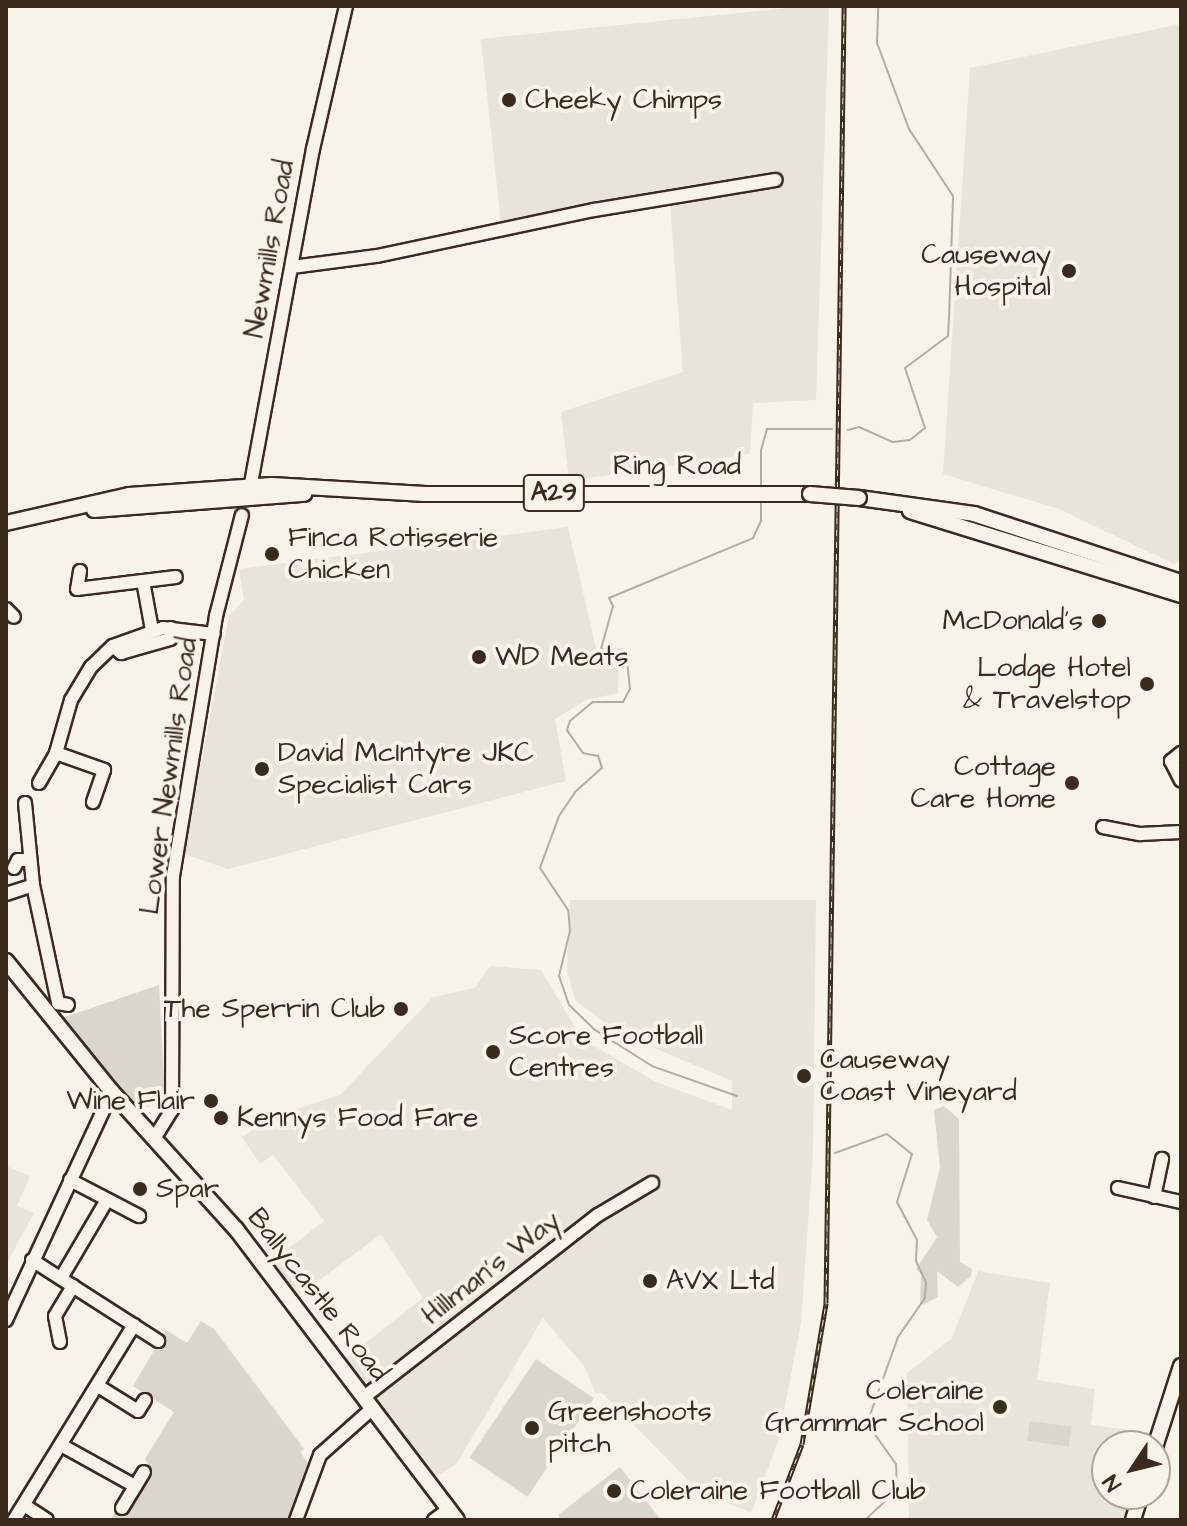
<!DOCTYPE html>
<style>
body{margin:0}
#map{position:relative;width:1187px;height:1526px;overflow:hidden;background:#f7f3e8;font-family:"Architects Daughter",sans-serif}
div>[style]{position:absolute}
.built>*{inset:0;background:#e9e4d9}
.green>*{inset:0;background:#dbd6cb;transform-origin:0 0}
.stream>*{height:2px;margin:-1px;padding:0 1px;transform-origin:1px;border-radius:1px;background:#b4aca0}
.roads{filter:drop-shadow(2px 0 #3b2a1e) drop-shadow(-2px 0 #3b2a1e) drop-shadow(0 2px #3b2a1e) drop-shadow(0 -2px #3b2a1e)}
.minor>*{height:12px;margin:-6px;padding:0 6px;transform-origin:6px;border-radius:6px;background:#f7f3e8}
.major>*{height:14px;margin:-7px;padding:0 7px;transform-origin:7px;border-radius:7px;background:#f7f3e8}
.rail>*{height:5px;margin-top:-2.5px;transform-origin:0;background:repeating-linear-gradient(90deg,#f7f3e8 0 6px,#3b2a1e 0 12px);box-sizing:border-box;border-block:2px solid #3b2a1e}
.bridges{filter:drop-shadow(2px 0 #3b2a1e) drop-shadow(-2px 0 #3b2a1e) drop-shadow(0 2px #3b2a1e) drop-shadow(0 -2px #3b2a1e)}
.major-bridge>*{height:14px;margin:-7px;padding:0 7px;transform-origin:7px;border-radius:7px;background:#f7f3e8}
.dots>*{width:22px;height:22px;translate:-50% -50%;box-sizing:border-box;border:4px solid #f7f3e8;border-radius:50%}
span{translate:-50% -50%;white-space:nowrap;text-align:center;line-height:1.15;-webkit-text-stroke:8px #f7f3e8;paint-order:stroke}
.shield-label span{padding:2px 6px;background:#f7f3e8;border:2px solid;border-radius:6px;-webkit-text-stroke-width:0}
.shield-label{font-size:26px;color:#3b2a1e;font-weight:700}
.poi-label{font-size:28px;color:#3b2a1e}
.left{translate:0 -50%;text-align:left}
.right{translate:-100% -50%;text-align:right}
.street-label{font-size:28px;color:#3b2a1e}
.frame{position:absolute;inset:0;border:8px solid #3b2a1e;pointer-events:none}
.north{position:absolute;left:1091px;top:1430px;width:80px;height:80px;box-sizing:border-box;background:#f7f3e8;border:2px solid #aca397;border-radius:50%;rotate:235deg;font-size:22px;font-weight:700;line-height:32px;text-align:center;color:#3b2a1e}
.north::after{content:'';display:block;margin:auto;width:28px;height:36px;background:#3b2a1e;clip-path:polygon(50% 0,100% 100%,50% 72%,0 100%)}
</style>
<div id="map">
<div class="built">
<div style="clip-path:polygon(808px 6px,829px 6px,816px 400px,753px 403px,750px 454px,569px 481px,561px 412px,683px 372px,670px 205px,501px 224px,481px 39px)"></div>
<div style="clip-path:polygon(1181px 24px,1181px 558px,1174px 564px,1059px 509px,943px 474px,970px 68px)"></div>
<div style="clip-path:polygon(568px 527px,598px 657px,619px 660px,618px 693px,586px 700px,555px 719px,566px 781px,228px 869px,184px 854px,229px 616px,244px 600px,239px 569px)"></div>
<div style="clip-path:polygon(570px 900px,816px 900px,813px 1153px,801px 1323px,778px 1442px,751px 1513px,698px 1490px,602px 1393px,596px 1394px,584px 1366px,543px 1318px,457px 1463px,435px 1478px,345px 1359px,423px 1298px,381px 1234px,297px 1297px,271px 1262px,324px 1221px,273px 1155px,260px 1164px,242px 1137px,274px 1116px,340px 1095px,433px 997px,475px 988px,490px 966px,541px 970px,582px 1039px,656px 1082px,732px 1110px,732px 1081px,617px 1032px,575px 1000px,567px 970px)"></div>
<div style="clip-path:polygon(6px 1166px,30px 1176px,17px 1206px,34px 1213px,6px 1265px)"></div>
<div style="clip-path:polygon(978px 1271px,1050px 1283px,1037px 1380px,1095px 1389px,1091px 1425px,1151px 1433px,1147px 1446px,1107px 1446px,1107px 1494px,1132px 1494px,1124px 1520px,909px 1520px,907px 1373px,952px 1338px)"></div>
</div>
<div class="green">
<div style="clip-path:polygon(159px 985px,165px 1101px,140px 1109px,62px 1018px)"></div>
<div style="clip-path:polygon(944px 1106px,959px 1119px,960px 1262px,972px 1269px,971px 1276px,958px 1287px,937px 1271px,938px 1297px,920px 1306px,921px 1274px,916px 1269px,937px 1237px,927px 1220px,940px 1167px,934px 1110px)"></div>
<div style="clip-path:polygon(201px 1321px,214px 1329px,304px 1449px,300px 1452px,308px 1463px,288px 1520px,110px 1520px,115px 1512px,122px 1516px,151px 1470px,145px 1459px,174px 1412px,133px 1386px,166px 1330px,187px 1343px)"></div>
<div style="left:536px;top:1359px;width:70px;height:119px;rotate:34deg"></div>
<div style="left:1030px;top:1421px;width:42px;height:20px;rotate:8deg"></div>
<div style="clip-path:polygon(620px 1467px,661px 1520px,561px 1520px,558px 1515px)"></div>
</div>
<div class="stream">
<div style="left:848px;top:430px;width:11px;rotate:-15deg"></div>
<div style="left:859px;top:427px;width:37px;rotate:24deg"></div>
<div style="left:893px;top:442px;width:17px;rotate:-7deg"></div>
<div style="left:910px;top:440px;width:19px;rotate:-39deg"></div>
<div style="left:925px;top:428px;width:63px;rotate:-108.4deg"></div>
<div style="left:905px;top:368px;width:54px;rotate:-36.7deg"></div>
<div style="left:948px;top:336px;width:17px;rotate:-87deg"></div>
<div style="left:949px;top:319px;width:123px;rotate:-88.1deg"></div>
<div style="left:953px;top:196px;width:80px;rotate:-123.3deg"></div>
<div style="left:909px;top:129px;width:92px;rotate:-110.4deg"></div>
<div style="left:877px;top:43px;width:37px;rotate:-88deg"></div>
<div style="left:761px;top:489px;width:39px;rotate:-90deg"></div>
<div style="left:761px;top:450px;width:22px;rotate:-74deg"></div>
<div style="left:767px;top:429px;width:65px"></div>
<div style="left:737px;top:1096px;width:90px;rotate:-160.6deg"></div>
<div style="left:652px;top:1066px;width:67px;rotate:-147.7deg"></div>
<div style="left:595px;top:1030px;width:36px;rotate:-136deg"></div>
<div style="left:569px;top:1005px;width:31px;rotate:-109deg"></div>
<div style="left:559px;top:976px;width:46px;rotate:-76.3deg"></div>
<div style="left:570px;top:931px;width:21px;rotate:-95deg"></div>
<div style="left:568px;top:910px;width:50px;rotate:-123.7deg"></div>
<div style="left:540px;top:868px;width:55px;rotate:-69.9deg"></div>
<div style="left:559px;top:816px;width:29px;rotate:-56deg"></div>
<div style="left:575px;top:792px;width:36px;rotate:-42deg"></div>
<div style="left:602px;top:768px;width:13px;rotate:-108deg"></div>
<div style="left:598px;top:756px;width:15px;rotate:-169deg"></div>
<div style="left:583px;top:753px;width:28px;rotate:-125deg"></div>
<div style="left:567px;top:730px;width:9px;rotate:-72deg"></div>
<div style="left:570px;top:721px;width:30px;rotate:-40deg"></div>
<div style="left:593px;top:702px;width:30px"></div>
<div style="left:623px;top:702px;width:15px;rotate:-62deg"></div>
<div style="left:630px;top:689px;width:39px;rotate:-96deg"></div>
<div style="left:626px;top:650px;width:25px;rotate:-178deg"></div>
<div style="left:601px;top:649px;width:45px;rotate:-74.4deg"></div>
<div style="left:613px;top:606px;width:9px;rotate:-117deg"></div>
<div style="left:609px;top:598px;width:156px;rotate:-22.6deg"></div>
<div style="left:753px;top:538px;width:19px;rotate:-65deg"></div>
<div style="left:761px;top:521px;width:22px;rotate:-90deg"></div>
<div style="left:835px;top:1153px;width:55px;rotate:-20.1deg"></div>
<div style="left:887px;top:1134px;width:32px;rotate:39deg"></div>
<div style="left:912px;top:1154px;width:50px;rotate:107.4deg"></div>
<div style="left:897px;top:1202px;width:43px;rotate:62.2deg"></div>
<div style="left:917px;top:1240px;width:21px;rotate:93deg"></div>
<div style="left:916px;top:1261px;width:23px;rotate:65deg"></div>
<div style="left:926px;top:1282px;width:16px;rotate:94deg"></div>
<div style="left:925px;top:1298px;width:47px;rotate:124.7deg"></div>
<div style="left:898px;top:1337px;width:83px;rotate:109.7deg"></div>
<div style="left:870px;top:1415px;width:14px;rotate:86deg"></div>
<div style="left:871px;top:1429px;width:43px;rotate:54.5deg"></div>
<div style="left:896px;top:1464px;width:26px;rotate:88deg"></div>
<div style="left:897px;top:1490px;width:44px;rotate:136.8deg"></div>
</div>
<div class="roads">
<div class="minor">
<div style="left:292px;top:267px;width:86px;rotate:-7.4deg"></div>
<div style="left:377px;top:256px;width:222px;rotate:-12deg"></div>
<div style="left:594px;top:210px;width:184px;rotate:-9.4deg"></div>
<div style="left:249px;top:494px;width:351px;rotate:-79.5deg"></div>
<div style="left:313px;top:149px;width:147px;rotate:-77deg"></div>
<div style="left:80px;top:571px;width:18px;rotate:99deg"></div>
<div style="left:77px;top:589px;width:66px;rotate:-6.9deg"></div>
<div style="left:143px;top:581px;width:50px;rotate:79.6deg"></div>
<div style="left:143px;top:581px;width:33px;rotate:-7deg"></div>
<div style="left:6px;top:609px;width:11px;rotate:45deg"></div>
<div style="left:113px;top:646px;width:11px;rotate:41deg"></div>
<div style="left:121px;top:653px;width:51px;rotate:-15.9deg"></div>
<div style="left:170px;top:639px;width:11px;rotate:-85deg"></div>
<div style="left:56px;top:753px;width:51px;rotate:19.5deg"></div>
<div style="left:104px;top:770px;width:34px;rotate:109deg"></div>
<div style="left:1181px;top:753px;width:13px;rotate:141deg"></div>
<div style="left:1171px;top:761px;width:22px;rotate:63deg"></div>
<div style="left:39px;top:783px;width:34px;rotate:-60deg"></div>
<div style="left:56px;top:753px;width:55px;rotate:-74.2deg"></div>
<div style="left:71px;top:700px;width:39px;rotate:-59deg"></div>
<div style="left:91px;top:667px;width:30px;rotate:-44deg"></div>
<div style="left:113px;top:646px;width:53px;rotate:-19.8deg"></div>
<div style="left:163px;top:628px;width:51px;rotate:6.7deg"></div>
<div style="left:25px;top:803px;width:82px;rotate:84.4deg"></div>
<div style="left:1103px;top:827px;width:38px;rotate:11deg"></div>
<div style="left:1140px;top:834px;width:41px;rotate:-2.8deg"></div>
<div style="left:14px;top:868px;width:9px;rotate:-63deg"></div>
<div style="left:18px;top:860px;width:12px"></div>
<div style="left:6px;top:894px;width:28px;rotate:-18deg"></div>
<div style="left:33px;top:885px;width:121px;rotate:78deg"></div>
<div style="left:58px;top:1003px;width:10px;rotate:11deg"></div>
<div style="left:155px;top:1137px;width:32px;rotate:-58deg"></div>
<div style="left:172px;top:1110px;width:234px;rotate:-89.8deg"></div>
<div style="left:173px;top:876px;width:264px;rotate:-80.6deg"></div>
<div style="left:216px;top:616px;width:104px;rotate:-75.6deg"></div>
<div style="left:70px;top:1180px;width:78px;rotate:27.6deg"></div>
<div style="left:1118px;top:1188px;width:65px;rotate:12.5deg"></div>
<div style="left:1154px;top:1197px;width:39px;rotate:-78deg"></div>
<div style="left:32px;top:1260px;width:150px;rotate:32.7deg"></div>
<div style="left:61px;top:1278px;width:91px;rotate:-59.5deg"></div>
<div style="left:6px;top:1320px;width:251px;rotate:-65.1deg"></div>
<div style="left:60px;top:1342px;width:26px;rotate:-101deg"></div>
<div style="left:55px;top:1316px;width:35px;rotate:-59deg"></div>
<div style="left:98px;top:1386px;width:47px;rotate:32deg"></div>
<div style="left:138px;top:1411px;width:13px;rotate:-58deg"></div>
<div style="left:364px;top:1397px;width:296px;rotate:-37.9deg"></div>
<div style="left:598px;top:1215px;width:63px;rotate:-30.7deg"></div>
<div style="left:61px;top:1445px;width:85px;rotate:29deg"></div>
<div style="left:24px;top:1505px;width:27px;rotate:33deg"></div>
<div style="left:122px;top:1508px;width:42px;rotate:-58.6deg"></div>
<div style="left:14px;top:1520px;width:229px;rotate:-58.4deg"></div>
<div style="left:296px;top:1520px;width:69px;rotate:-69.7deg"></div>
<div style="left:320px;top:1455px;width:71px;rotate:-41.6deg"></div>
<div style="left:434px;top:1520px;width:19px;rotate:-36deg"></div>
</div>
<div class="major">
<div style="left:859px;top:498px;width:116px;rotate:7.9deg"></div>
<div style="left:974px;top:514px;width:218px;rotate:18.2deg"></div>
<div style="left:94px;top:510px;width:211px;rotate:-4.4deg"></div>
<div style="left:910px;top:511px;width:284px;rotate:17.2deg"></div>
<div style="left:6px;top:523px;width:126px;rotate:-12.8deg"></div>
<div style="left:129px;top:495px;width:143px;rotate:-4deg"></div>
<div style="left:272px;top:485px;width:153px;rotate:3.4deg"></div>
<div style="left:425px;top:494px;width:385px"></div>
<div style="left:6px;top:961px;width:169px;rotate:51deg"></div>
<div style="left:112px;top:1092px;width:185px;rotate:47.9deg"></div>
<div style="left:236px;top:1229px;width:365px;rotate:52.8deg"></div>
<div style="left:1155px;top:1447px;width:85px;rotate:-72.2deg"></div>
<div style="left:1133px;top:1520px;width:27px;rotate:-73deg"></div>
</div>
</div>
<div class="rail">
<div style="left:773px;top:1520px;width:81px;rotate:-69.1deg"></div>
<div style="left:802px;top:1444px;width:143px;rotate:-80.3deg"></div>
<div style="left:826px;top:1303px;width:1297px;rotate:-89.2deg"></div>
</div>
<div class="bridges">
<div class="major-bridge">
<div style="left:810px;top:494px;width:49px;rotate:4.7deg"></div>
</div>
</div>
<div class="dots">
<div style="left:509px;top:100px;background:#3b2a1e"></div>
<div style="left:1069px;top:271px;background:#3b2a1e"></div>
<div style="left:272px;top:554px;background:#3b2a1e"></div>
<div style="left:1099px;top:621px;background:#3b2a1e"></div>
<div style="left:479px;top:657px;background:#3b2a1e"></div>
<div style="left:1147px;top:684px;background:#3b2a1e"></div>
<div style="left:262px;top:769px;background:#3b2a1e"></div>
<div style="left:1072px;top:783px;background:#3b2a1e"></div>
<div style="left:401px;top:1009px;background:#3b2a1e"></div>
<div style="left:493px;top:1052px;background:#3b2a1e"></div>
<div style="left:804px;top:1076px;background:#3b2a1e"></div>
<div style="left:211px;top:1101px;background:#3b2a1e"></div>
<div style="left:221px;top:1118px;background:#3b2a1e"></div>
<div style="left:140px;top:1189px;background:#3b2a1e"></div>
<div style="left:650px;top:1281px;background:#3b2a1e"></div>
<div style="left:1000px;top:1407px;background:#3b2a1e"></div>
<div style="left:532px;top:1428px;background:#3b2a1e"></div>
<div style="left:614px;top:1491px;background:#3b2a1e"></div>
</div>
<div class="shield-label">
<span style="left:554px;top:493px">A29</span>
</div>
<div class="poi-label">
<span class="left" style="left:525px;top:100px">Cheeky Chimps</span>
<span class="right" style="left:1051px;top:271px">Causeway<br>Hospital</span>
<span class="left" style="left:288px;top:554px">Finca Rotisserie<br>Chicken</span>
<span class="right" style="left:1083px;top:621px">McDonald's</span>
<span class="left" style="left:495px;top:657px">WD Meats</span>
<span class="right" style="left:1131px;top:684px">Lodge Hotel<br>&amp; Travelstop</span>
<span class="left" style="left:278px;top:769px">David McIntyre JKC<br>Specialist Cars</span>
<span class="right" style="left:1056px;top:783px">Cottage<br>Care Home</span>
<span class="right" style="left:385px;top:1009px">The Sperrin Club</span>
<span class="left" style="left:509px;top:1052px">Score Football<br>Centres</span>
<span class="left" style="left:820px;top:1076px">Causeway<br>Coast Vineyard</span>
<span class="right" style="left:195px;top:1101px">Wine Flair</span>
<span class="left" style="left:237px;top:1118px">Kennys Food Fare</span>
<span class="left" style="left:156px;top:1189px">Spar</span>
<span class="left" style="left:666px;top:1281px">AVX Ltd</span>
<span class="right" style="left:984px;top:1407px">Coleraine<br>Grammar School</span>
<span class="left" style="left:548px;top:1428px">Greenshoots<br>pitch</span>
<span class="left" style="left:630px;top:1491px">Coleraine Football Club</span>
</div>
<div class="street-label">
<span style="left:270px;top:249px;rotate:-80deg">Newmills Road</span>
<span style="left:677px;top:466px">Ring Road</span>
<span style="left:169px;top:776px;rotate:-82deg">Lower Newmills Road</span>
<span style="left:491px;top:1268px;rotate:-38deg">Hillman's Way</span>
<span style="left:318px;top:1295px;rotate:52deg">Ballycastle Road</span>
</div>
<div class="frame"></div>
<div class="north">N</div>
</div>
